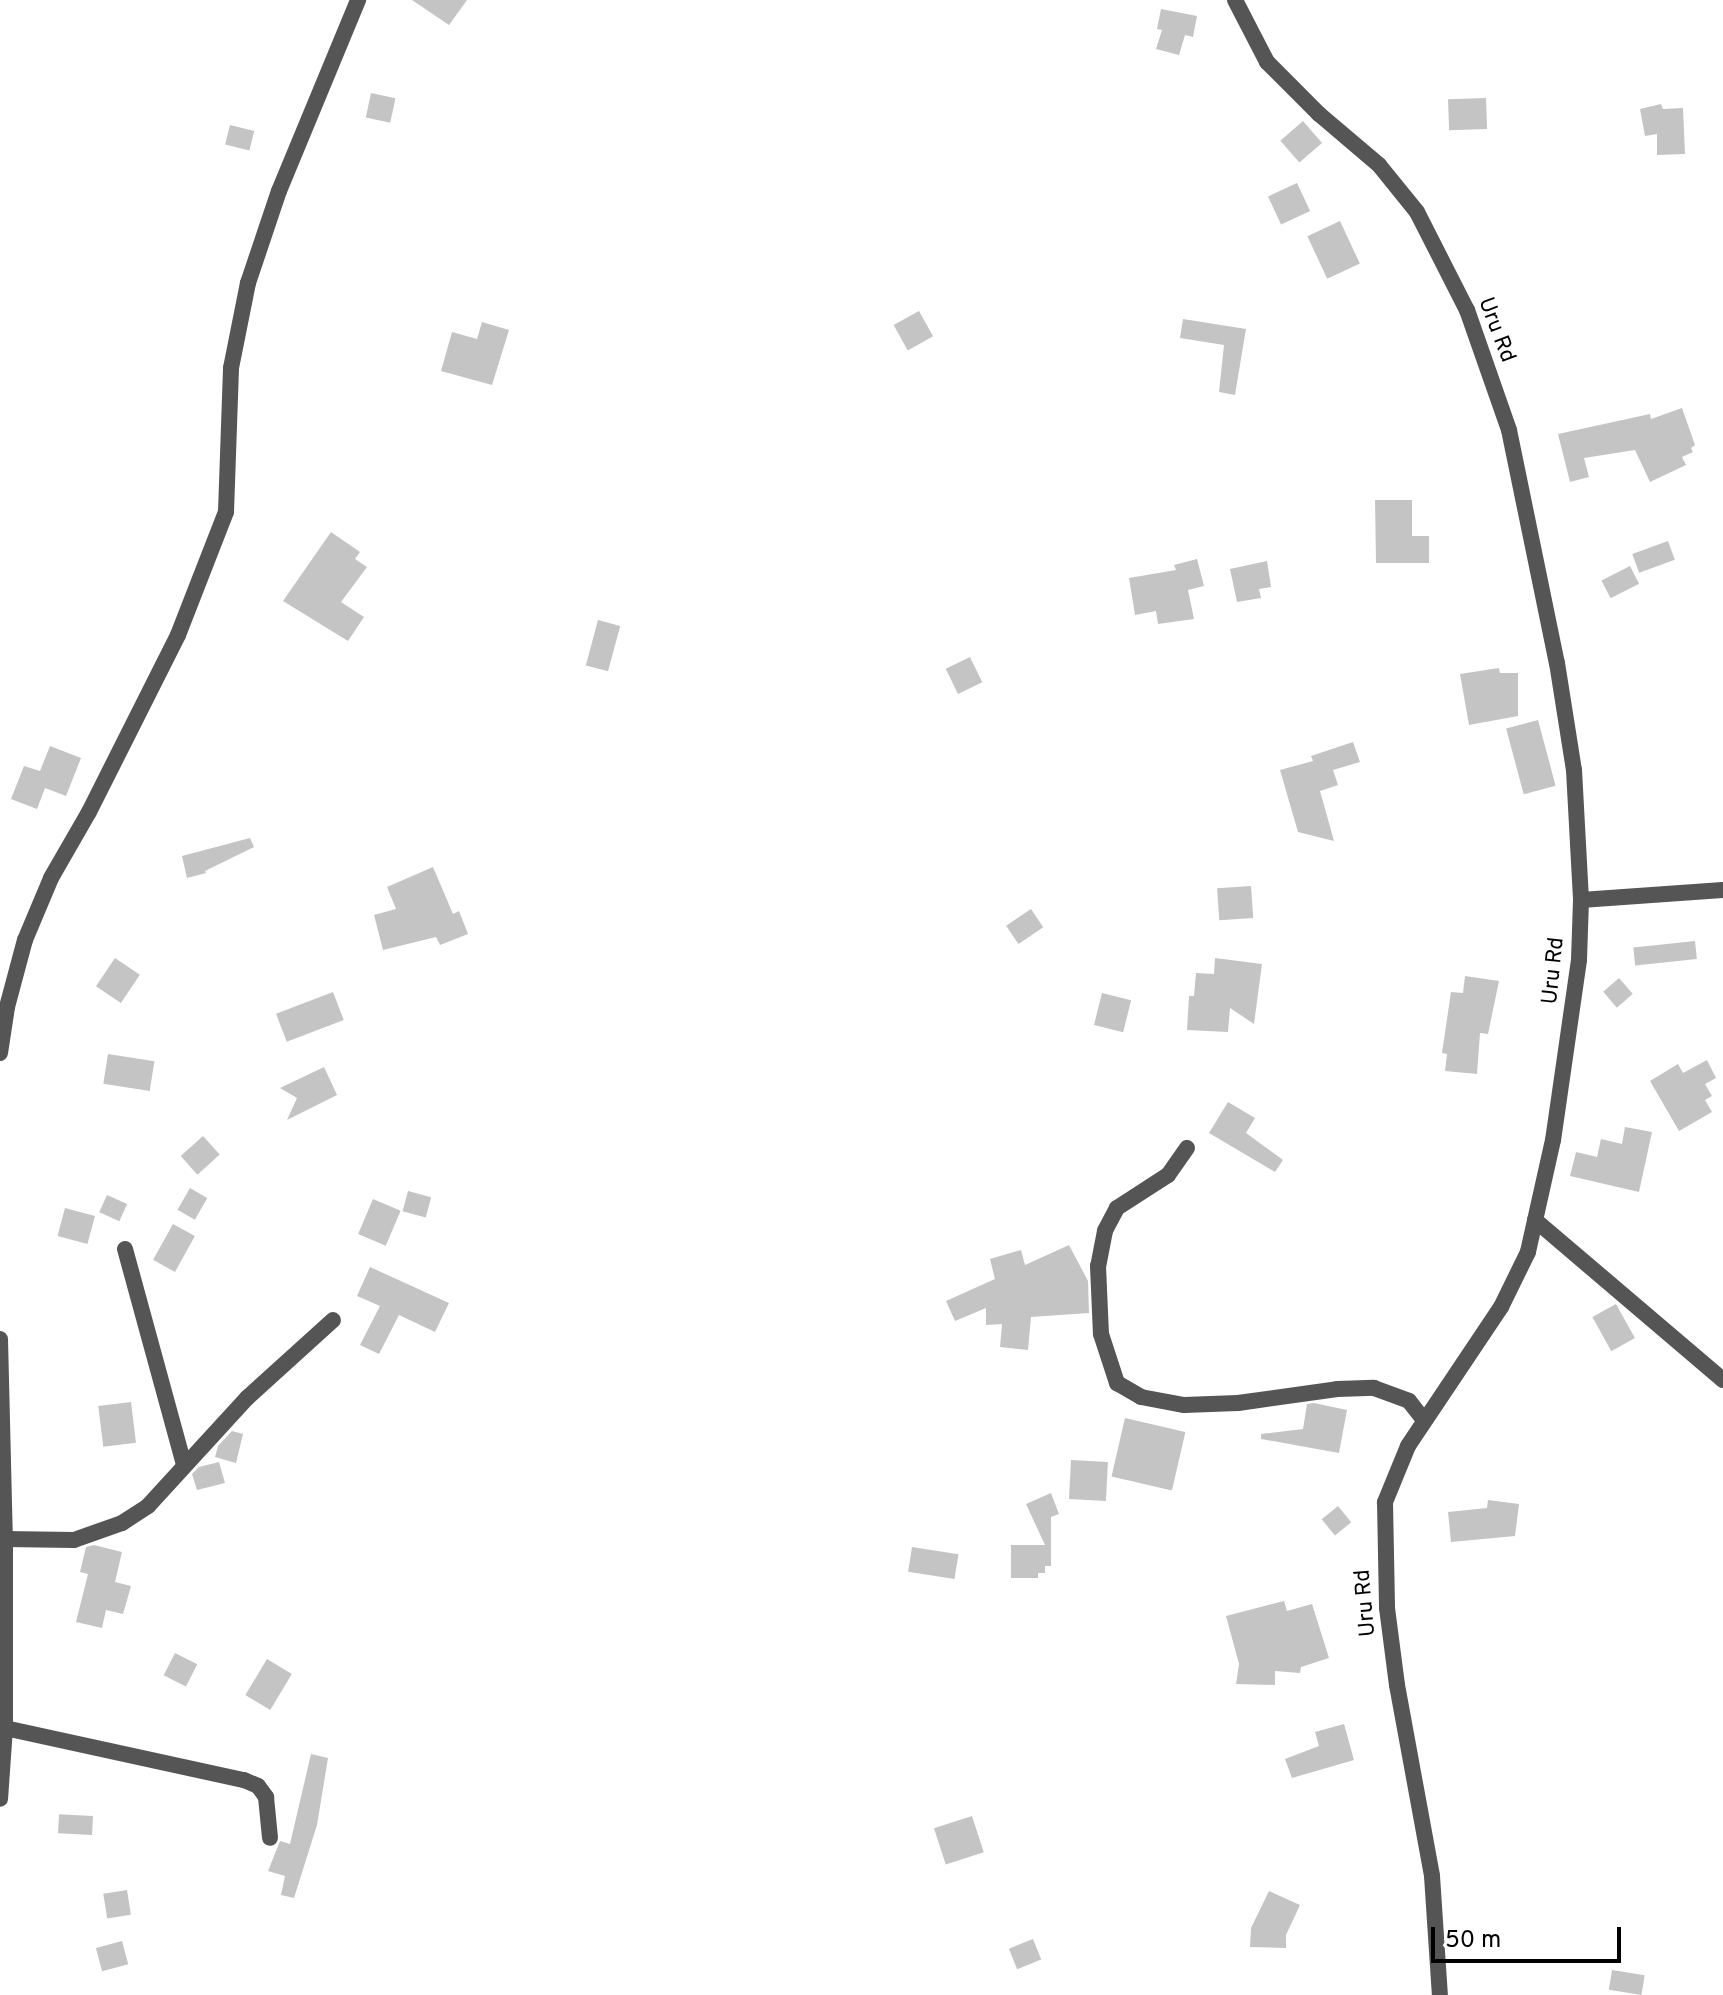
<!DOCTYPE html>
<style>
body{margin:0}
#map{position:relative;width:1723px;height:1995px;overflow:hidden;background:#fff;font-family:Overpass,sans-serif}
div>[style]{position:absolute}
.building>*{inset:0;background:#c4c4c4;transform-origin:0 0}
.minor>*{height:16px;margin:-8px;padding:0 8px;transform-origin:8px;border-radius:8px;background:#555}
.tertiary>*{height:16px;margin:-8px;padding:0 8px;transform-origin:8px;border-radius:8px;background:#555}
span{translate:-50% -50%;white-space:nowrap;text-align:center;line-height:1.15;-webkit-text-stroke:7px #fff;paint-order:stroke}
.street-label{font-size:22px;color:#000}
.scale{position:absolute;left:1431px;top:1927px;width:190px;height:36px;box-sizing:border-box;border:4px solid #000;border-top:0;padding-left:10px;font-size:24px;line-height:28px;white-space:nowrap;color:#000;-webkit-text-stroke:6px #fff;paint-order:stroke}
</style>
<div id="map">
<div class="building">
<div style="clip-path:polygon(412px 0,467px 0,449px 25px)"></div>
<div style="clip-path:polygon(1161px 9px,1197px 16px,1193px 37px,1185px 35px,1179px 55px,1156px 49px,1162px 30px,1157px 29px)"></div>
<div style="left:371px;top:93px;width:25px;height:25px;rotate:12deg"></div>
<div style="left:1486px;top:98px;width:31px;height:38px;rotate:88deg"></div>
<div style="clip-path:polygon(1661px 104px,1663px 109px,1683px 108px,1685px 154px,1657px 155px,1657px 134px,1645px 136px,1640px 109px)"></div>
<div style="left:1303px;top:121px;width:29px;height:30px;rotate:49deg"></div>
<div style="left:230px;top:125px;width:25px;height:20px;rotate:14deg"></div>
<div style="left:1297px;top:183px;width:31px;height:32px;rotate:65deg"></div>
<div style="left:1340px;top:221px;width:47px;height:36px;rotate:65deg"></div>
<div style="left:919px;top:311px;width:29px;height:29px;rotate:61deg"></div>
<div style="clip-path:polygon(1183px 319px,1246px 329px,1235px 395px,1219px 392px,1224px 345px,1180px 338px)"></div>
<div style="clip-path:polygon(482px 322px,509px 330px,492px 385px,441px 371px,452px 332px,477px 339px)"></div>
<div style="clip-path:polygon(1682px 408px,1695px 445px,1691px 448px,1693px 452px,1682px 457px,1686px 465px,1650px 482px,1635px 450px,1584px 458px,1589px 477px,1570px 482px,1558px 434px,1650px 414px,1651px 419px)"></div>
<div style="clip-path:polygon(1375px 500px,1412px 500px,1412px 536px,1429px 536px,1429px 563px,1376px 563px)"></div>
<div style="clip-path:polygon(331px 532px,360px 552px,355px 559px,367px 567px,341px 602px,364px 617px,348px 641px,283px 601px)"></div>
<div style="left:1668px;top:541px;width:20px;height:38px;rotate:70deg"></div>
<div style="clip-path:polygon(1197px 559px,1204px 586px,1188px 590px,1194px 619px,1158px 624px,1156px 611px,1135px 615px,1129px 578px,1176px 570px,1174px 565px)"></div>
<div style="clip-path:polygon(1267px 561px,1271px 587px,1259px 589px,1261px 598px,1237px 602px,1230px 569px)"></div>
<div style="left:1630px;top:566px;width:20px;height:32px;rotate:63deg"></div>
<div style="left:598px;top:620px;width:23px;height:47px;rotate:15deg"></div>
<div style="left:970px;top:657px;width:28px;height:27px;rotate:64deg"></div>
<div style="clip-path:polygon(1499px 668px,1500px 673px,1518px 673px,1518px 716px,1469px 725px,1460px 674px)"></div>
<div style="left:1538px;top:720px;width:68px;height:33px;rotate:75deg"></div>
<div style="clip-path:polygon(1353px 742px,1360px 762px,1333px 770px,1338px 785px,1320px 791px,1334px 841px,1298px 832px,1280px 770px,1313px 761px,1311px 756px)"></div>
<div style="clip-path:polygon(50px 746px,81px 758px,66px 796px,45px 788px,37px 809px,11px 799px,24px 766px,40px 771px)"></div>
<div style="clip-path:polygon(250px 838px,254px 847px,205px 871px,206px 873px,187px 878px,182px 856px)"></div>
<div style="clip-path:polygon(433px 867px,453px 914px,459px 911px,468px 934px,440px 945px,436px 937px,383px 950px,374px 915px,396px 909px,387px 887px)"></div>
<div style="left:1251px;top:886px;width:32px;height:34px;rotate:86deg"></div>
<div style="left:1031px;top:909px;width:22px;height:30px;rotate:56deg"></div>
<div style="left:1695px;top:941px;width:18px;height:62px;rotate:84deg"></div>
<div style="left:115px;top:958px;width:30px;height:34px;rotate:34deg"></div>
<div style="clip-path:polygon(1215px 958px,1262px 964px,1254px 1024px,1230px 1008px,1228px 1032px,1187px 1030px,1189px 996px,1194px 996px,1196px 973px,1214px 974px)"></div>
<div style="clip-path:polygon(1465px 976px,1499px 981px,1488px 1034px,1480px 1033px,1477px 1074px,1445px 1071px,1447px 1054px,1442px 1053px,1451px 992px,1463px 993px)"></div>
<div style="left:1619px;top:978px;width:21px;height:21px;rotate:49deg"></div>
<div style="left:333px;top:992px;width:30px;height:61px;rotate:69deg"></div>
<div style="left:1102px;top:993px;width:30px;height:33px;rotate:14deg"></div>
<div style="left:108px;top:1054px;width:47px;height:30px;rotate:9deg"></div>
<div style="clip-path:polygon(1707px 1060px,1716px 1078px,1705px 1084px,1712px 1096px,1705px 1100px,1712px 1112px,1679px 1131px,1650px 1081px,1678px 1064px,1683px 1073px)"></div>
<div style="clip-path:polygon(324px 1067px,337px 1095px,287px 1120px,297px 1098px,280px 1088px)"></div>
<div style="clip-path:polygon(1228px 1102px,1255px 1118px,1246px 1133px,1283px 1160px,1275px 1172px,1209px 1133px)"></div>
<div style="clip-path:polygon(1625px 1127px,1652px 1132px,1639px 1192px,1570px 1176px,1576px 1152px,1597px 1157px,1601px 1139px,1622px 1144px)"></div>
<div style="left:203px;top:1136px;width:25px;height:30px;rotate:48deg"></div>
<div style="left:190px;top:1188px;width:20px;height:25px;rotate:30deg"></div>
<div style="left:408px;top:1191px;width:24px;height:21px;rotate:15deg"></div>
<div style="left:107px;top:1195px;width:22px;height:19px;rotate:24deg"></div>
<div style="left:373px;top:1199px;width:30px;height:38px;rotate:23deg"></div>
<div style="left:65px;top:1208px;width:31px;height:29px;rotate:15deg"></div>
<div style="left:173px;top:1224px;width:25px;height:41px;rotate:29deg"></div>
<div style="clip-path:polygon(1069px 1245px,1088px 1281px,1089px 1313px,1031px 1317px,1028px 1350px,1000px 1347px,1002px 1324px,986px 1325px,986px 1308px,955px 1321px,946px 1301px,995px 1279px,990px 1259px,1021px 1250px,1025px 1265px)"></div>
<div style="clip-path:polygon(370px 1267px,449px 1303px,435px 1332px,399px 1315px,379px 1354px,360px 1345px,380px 1306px,357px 1296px)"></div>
<div style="left:1616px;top:1304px;width:39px;height:27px;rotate:61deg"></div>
<div style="left:131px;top:1402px;width:41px;height:33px;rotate:83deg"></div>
<div style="clip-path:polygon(1314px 1403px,1347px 1410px,1339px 1453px,1261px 1439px,1261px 1434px,1303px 1429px,1307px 1404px)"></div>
<div style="left:1125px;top:1418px;width:62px;height:60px;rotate:13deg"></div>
<div style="clip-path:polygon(232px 1431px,243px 1434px,236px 1463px,215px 1457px,218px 1446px)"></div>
<div style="left:1071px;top:1460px;width:37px;height:39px;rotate:3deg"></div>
<div style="clip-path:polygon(219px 1462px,225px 1483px,197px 1490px,192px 1474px,199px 1467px)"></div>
<div style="clip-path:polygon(1051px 1493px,1059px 1514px,1051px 1517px,1051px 1566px,1045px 1566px,1045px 1573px,1038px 1573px,1038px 1578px,1011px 1578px,1011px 1545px,1045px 1545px,1026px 1504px)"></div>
<div style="clip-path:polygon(1488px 1500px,1519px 1504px,1515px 1536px,1451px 1542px,1448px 1512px,1487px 1508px)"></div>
<div style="left:1338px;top:1506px;width:21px;height:21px;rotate:51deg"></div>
<div style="clip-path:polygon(94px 1545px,122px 1552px,115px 1582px,131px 1586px,123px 1614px,106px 1610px,102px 1628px,76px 1622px,88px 1574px,80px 1572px,86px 1547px)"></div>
<div style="left:912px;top:1547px;width:47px;height:25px;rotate:9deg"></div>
<div style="clip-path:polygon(1284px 1601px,1287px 1611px,1312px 1604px,1329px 1658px,1301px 1667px,1300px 1673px,1275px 1671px,1275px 1685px,1236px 1684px,1239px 1664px,1226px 1616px)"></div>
<div style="left:175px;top:1653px;width:25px;height:25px;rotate:27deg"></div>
<div style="left:267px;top:1659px;width:29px;height:42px;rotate:31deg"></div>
<div style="clip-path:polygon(1344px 1724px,1354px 1760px,1292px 1778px,1285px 1759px,1319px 1746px,1315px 1732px)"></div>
<div style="clip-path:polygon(311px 1754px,328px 1758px,317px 1825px,294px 1898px,281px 1895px,285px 1876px,268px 1871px,280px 1841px,290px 1844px)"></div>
<div style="left:93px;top:1816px;width:19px;height:34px;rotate:93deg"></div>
<div style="left:972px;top:1816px;width:38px;height:40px;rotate:72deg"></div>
<div style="left:127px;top:1890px;width:25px;height:24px;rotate:81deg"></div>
<div style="clip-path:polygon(1269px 1891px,1300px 1905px,1286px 1935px,1286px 1948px,1250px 1947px,1251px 1928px)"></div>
<div style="left:1033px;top:1939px;width:22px;height:26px;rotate:68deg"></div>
<div style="left:122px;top:1941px;width:24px;height:27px;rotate:75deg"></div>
<div style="left:1612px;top:1970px;width:33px;height:20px;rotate:9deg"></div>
</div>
<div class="minor">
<div style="left:1581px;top:900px;width:142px;rotate:-4deg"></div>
<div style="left:0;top:1053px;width:47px;rotate:-81.3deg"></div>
<div style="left:7px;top:1007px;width:69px;rotate:-75deg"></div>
<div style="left:25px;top:940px;width:67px;rotate:-67.2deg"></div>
<div style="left:51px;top:878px;width:76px;rotate:-60.1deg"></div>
<div style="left:89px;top:812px;width:198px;rotate:-63.3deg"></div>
<div style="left:178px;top:635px;width:132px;rotate:-68.7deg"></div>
<div style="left:226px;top:512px;width:144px;rotate:-88deg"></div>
<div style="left:231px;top:368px;width:87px;rotate:-78.7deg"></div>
<div style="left:248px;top:283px;width:97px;rotate:-71.4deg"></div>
<div style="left:279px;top:191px;width:207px;rotate:-67.5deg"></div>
<div style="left:1187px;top:1148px;width:33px;rotate:125deg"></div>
<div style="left:1168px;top:1175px;width:61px;rotate:147.1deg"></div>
<div style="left:1117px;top:1208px;width:26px;rotate:118deg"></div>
<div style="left:1105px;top:1231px;width:36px;rotate:101deg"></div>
<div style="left:1098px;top:1266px;width:68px;rotate:87.5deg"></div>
<div style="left:1101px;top:1334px;width:52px;rotate:71.9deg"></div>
<div style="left:1117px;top:1383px;width:28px;rotate:30deg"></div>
<div style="left:1141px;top:1397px;width:44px;rotate:10.5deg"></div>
<div style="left:1184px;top:1405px;width:54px;rotate:-2.1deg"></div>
<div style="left:1238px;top:1403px;width:100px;rotate:-8deg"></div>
<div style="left:1337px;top:1389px;width:37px;rotate:-2deg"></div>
<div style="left:1374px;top:1388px;width:37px;rotate:20deg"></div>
<div style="left:1409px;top:1401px;width:24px;rotate:52deg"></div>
<div style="left:1535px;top:1220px;width:247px;rotate:40.4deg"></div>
<div style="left:125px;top:1249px;width:223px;rotate:74.7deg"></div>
<div style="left:0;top:1339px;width:200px;rotate:88.6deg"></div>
<div style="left:5px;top:1539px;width:189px;rotate:90deg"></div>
<div style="left:5px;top:1728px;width:71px;rotate:94deg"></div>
<div style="left:5px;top:1539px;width:69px;rotate:0.8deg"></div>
<div style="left:74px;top:1540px;width:51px;rotate:-19.5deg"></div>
<div style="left:122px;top:1523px;width:31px;rotate:-33deg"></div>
<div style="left:148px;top:1506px;width:147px;rotate:-47.5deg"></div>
<div style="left:247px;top:1398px;width:116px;rotate:-42.2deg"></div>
<div style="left:5px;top:1728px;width:245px;rotate:12.3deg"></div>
<div style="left:244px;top:1780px;width:15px;rotate:23deg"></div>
<div style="left:258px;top:1786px;width:14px;rotate:54deg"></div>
<div style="left:266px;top:1797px;width:41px;rotate:84.4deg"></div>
</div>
<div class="tertiary">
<div style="left:1235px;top:0;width:70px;rotate:62.7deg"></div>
<div style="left:1267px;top:62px;width:74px;rotate:45deg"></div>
<div style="left:1319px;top:114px;width:79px;rotate:40.4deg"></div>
<div style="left:1379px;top:165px;width:60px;rotate:51deg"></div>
<div style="left:1417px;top:212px;width:110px;rotate:63deg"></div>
<div style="left:1467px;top:310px;width:127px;rotate:70.7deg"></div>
<div style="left:1509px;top:430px;width:238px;rotate:78.4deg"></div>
<div style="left:1557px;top:663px;width:108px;rotate:81deg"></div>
<div style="left:1574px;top:770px;width:130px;rotate:86.9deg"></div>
<div style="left:1581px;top:900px;width:60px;rotate:91.9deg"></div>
<div style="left:1579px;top:960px;width:182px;rotate:98.2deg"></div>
<div style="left:1553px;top:1140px;width:115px;rotate:102.6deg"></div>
<div style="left:1528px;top:1252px;width:61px;rotate:116.1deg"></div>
<div style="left:1501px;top:1307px;width:167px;rotate:123.8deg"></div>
<div style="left:1408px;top:1446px;width:61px;rotate:112.3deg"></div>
<div style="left:1385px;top:1502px;width:106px;rotate:88.9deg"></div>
<div style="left:1387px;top:1608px;width:78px;rotate:82.6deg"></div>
<div style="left:1397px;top:1685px;width:194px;rotate:79.6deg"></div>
<div style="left:1432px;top:1876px;width:119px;rotate:86.2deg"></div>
</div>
<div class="street-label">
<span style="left:1496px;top:330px;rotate:69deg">Uru Rd</span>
<span style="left:1554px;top:971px;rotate:-84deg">Uru Rd</span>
<span style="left:1366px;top:1603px;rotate:-95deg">Uru Rd</span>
</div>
<div class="scale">50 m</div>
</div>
